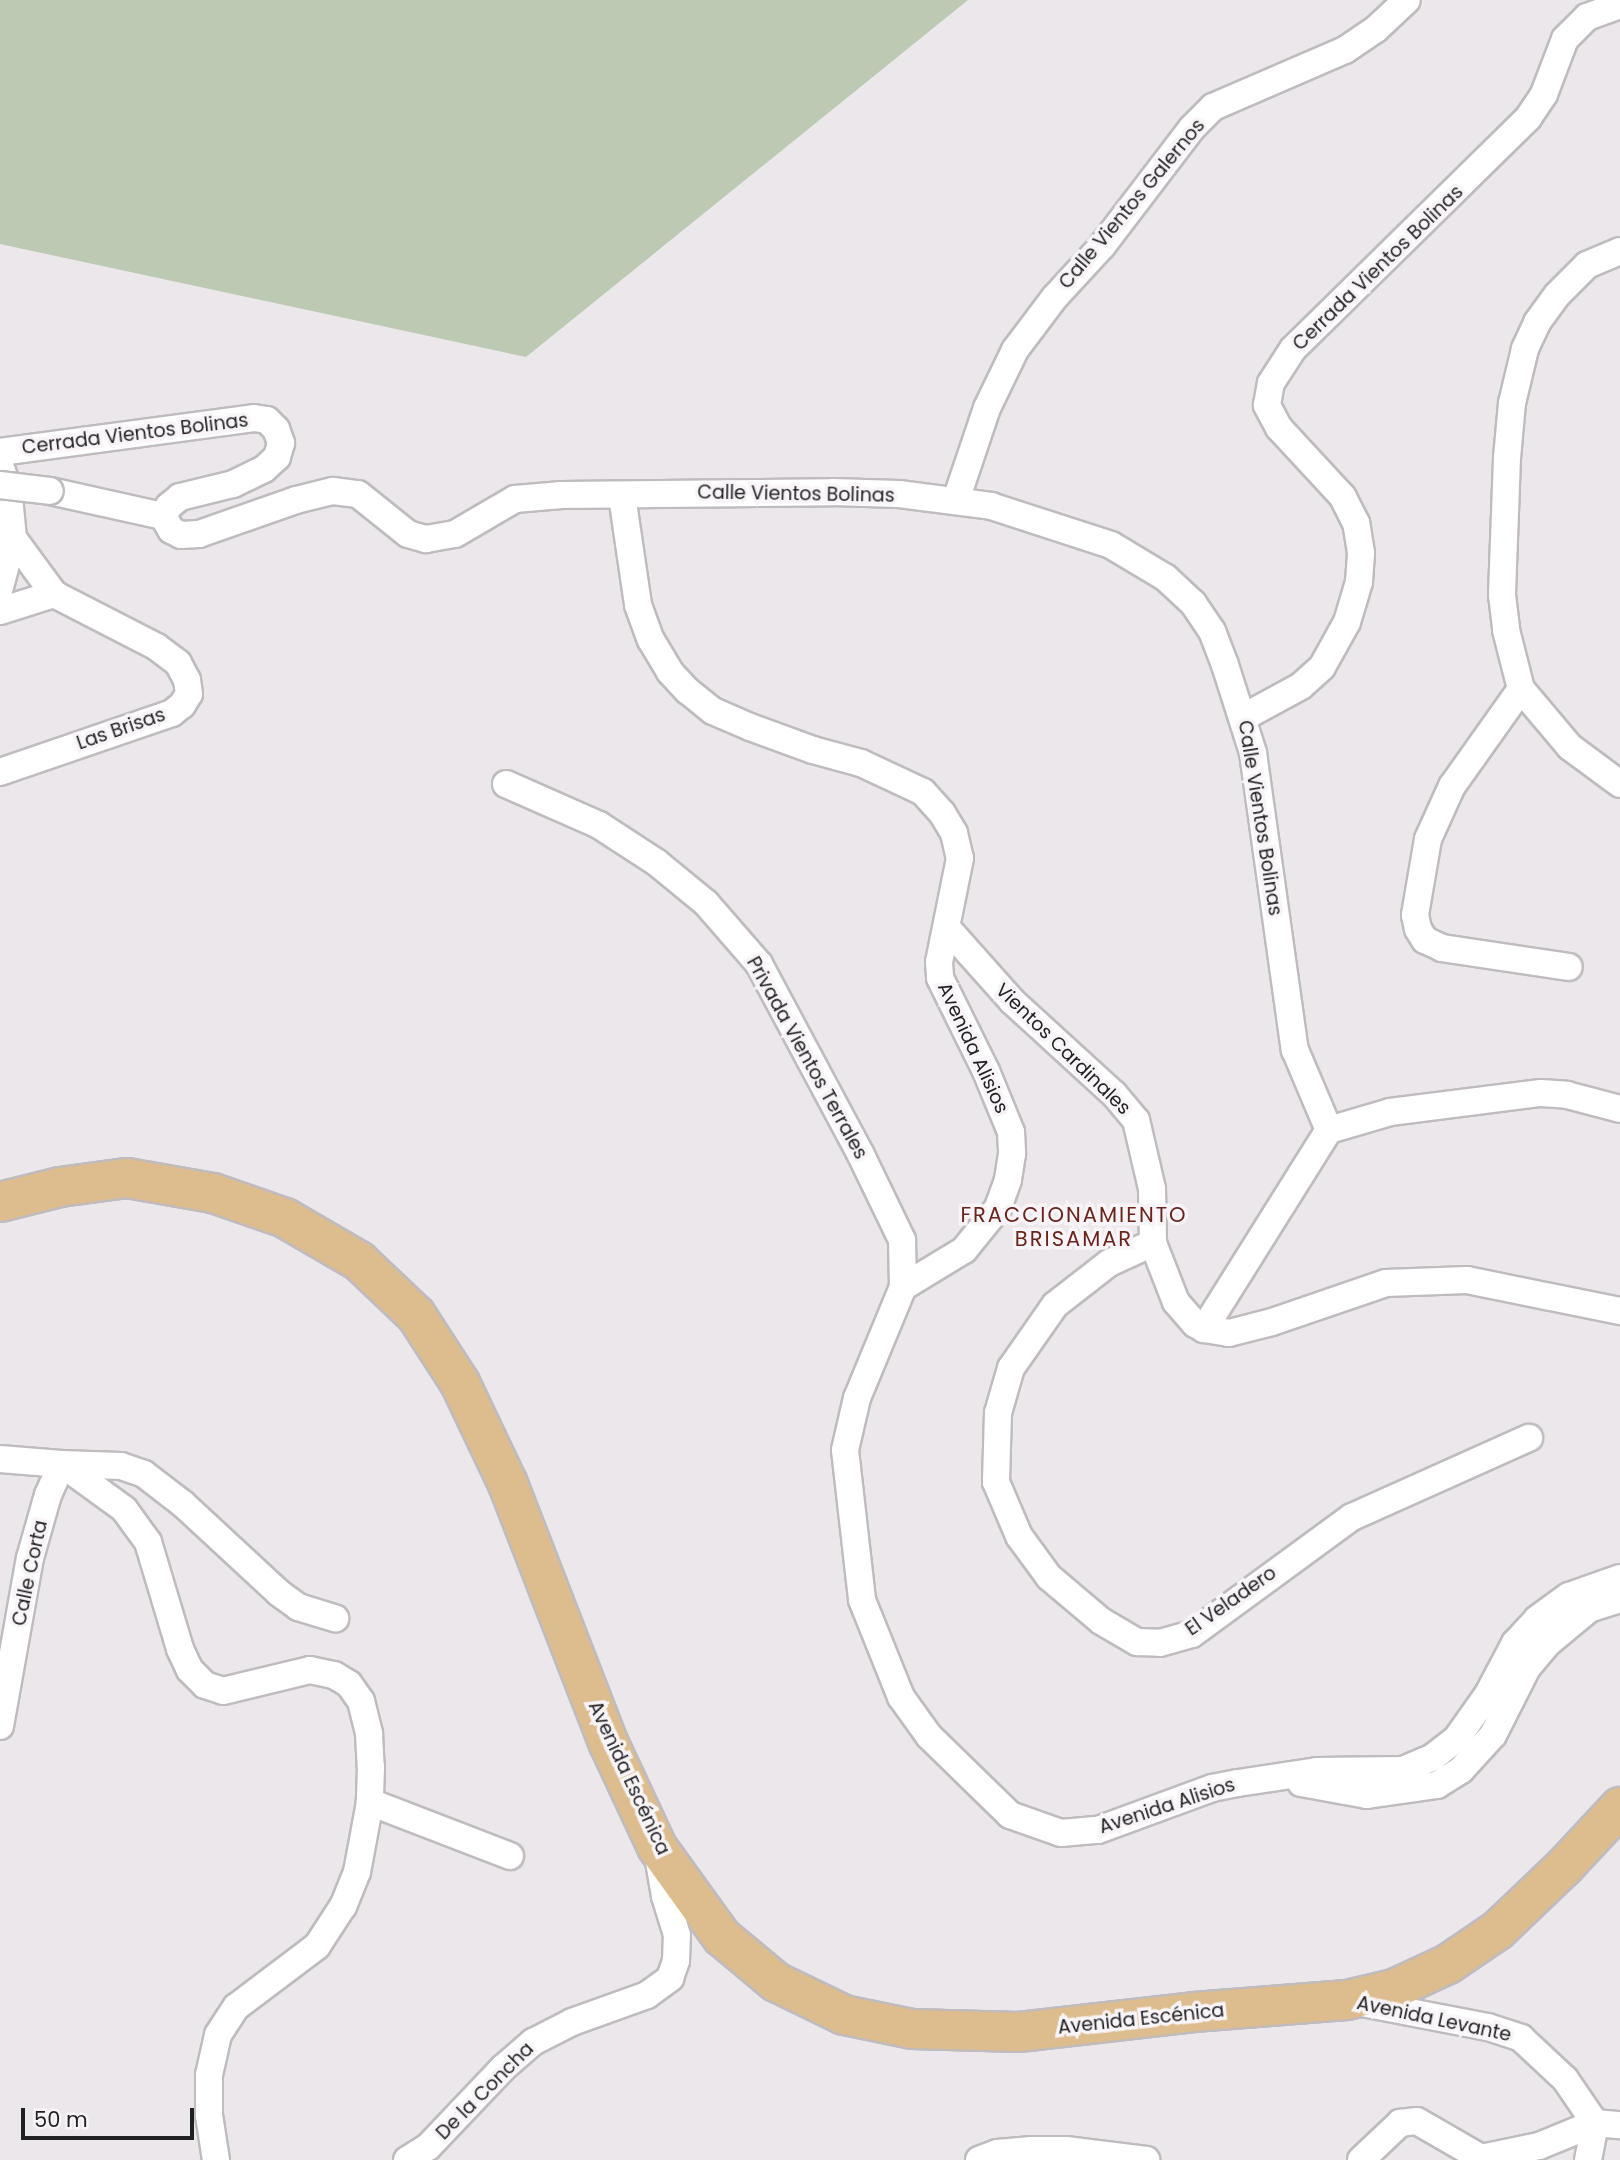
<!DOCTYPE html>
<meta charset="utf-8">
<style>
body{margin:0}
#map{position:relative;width:1620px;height:2160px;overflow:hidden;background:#ebe7eb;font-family:Poppins,sans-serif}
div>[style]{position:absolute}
.green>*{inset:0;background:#bcc9b3}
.roads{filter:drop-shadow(2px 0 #bfbbbf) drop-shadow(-2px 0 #bfbbbf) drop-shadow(0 2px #bfbbbf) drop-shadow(0 -2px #bfbbbf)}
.street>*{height:26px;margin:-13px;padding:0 13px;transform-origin:13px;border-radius:13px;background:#fff}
.primary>*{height:38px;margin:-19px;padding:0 19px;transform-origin:19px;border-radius:19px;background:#ddbd8e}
.bridges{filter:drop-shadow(2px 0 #bfbbbf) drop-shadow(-2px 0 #bfbbbf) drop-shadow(0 2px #bfbbbf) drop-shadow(0 -2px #bfbbbf)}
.street-bridge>*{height:26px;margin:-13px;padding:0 13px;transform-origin:13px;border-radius:13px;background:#fff}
span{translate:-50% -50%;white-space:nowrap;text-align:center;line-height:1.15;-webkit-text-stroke:7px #f8f4f8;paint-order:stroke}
.street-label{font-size:19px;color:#201f21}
.neighbourhood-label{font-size:21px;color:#69241c;letter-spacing:2px}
.scale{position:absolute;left:21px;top:2108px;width:173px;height:32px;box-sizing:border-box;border:4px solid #201f21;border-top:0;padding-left:9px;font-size:21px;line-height:24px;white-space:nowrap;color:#201f21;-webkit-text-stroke:5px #f8f4f8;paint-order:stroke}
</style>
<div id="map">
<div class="green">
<div style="clip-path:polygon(0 0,968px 0,526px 357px,0 244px)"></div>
</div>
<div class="roads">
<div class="street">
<div style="left:1620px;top:251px;width:36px;rotate:157deg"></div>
<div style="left:1587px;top:265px;width:42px;rotate:135deg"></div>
<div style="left:1557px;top:295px;width:34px;rotate:126deg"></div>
<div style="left:1537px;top:323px;width:29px;rotate:115deg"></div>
<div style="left:1525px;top:349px;width:56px;rotate:103.5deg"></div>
<div style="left:1512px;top:403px;width:55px;rotate:95.2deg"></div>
<div style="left:1507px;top:458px;width:137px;rotate:92.1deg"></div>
<div style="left:1502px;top:595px;width:35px;rotate:83deg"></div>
<div style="left:1506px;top:630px;width:61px;rotate:75.7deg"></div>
<div style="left:1521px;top:689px;width:76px;rotate:49.8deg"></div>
<div style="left:1570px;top:747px;width:62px;rotate:36.5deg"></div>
<div style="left:0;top:452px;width:256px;rotate:-7.6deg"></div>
<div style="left:254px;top:418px;width:13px;rotate:9deg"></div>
<div style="left:267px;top:420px;width:13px;rotate:45deg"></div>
<div style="left:276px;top:429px;width:15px;rotate:70deg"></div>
<div style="left:281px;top:443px;width:15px;rotate:106deg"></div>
<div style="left:277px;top:457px;width:18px;rotate:137deg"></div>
<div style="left:264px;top:469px;width:34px;rotate:154deg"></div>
<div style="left:233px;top:484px;width:55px;rotate:166.2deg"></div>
<div style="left:180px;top:497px;width:14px;rotate:141deg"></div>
<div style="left:169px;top:506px;width:12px;rotate:121deg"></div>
<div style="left:163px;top:516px;width:16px;rotate:60deg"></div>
<div style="left:171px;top:530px;width:11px;rotate:27deg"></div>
<div style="left:181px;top:535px;width:18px;rotate:-3deg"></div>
<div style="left:199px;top:534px;width:103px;rotate:-19.3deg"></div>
<div style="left:296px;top:500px;width:38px;rotate:-14deg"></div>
<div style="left:333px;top:491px;width:25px;rotate:7deg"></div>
<div style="left:358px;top:494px;width:64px;rotate:38.7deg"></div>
<div style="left:408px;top:534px;width:19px;rotate:16deg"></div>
<div style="left:426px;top:539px;width:29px;rotate:-10deg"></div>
<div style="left:455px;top:534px;width:69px;rotate:-30.3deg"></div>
<div style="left:515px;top:499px;width:47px;rotate:-4.9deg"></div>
<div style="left:562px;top:495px;width:271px;rotate:-0.6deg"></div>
<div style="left:833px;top:492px;width:66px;rotate:1.7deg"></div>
<div style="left:899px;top:494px;width:93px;rotate:7.4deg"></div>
<div style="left:991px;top:506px;width:126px;rotate:18deg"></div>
<div style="left:1111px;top:545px;width:64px;rotate:31deg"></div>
<div style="left:1166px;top:578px;width:37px;rotate:43deg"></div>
<div style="left:1193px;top:603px;width:34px;rotate:56deg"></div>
<div style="left:1212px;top:631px;width:36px;rotate:69deg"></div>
<div style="left:1225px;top:665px;width:92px;rotate:72.3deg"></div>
<div style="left:1253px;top:753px;width:300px;rotate:82deg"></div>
<div style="left:1295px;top:1050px;width:87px;rotate:67deg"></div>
<div style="left:0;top:466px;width:22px;rotate:69deg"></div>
<div style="left:8px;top:487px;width:51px;rotate:84.4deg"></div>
<div style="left:13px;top:538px;width:51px;rotate:104.9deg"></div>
<div style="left:50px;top:491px;width:116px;rotate:12.5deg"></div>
<div style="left:622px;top:496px;width:110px;rotate:81.6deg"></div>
<div style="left:638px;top:605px;width:37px;rotate:70deg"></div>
<div style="left:651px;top:640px;width:37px;rotate:59deg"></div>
<div style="left:670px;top:672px;width:26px;rotate:47deg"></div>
<div style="left:688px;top:691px;width:32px;rotate:39deg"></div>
<div style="left:713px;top:711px;width:40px;rotate:23.4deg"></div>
<div style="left:750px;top:727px;width:67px;rotate:20.1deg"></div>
<div style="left:813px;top:750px;width:50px;rotate:15.2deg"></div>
<div style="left:861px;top:763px;width:68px;rotate:25.1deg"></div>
<div style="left:923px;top:792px;width:28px;rotate:48deg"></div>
<div style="left:942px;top:813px;width:23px;rotate:59deg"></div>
<div style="left:954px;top:833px;width:26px;rotate:77deg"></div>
<div style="left:960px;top:858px;width:106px;rotate:101.4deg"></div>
<div style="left:939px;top:962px;width:16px;rotate:86deg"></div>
<div style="left:940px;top:978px;width:104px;rotate:63.7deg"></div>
<div style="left:986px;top:1071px;width:66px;rotate:67.7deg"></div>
<div style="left:1011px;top:1132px;width:22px;rotate:87deg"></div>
<div style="left:1012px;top:1154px;width:26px;rotate:99deg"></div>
<div style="left:1008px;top:1180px;width:30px;rotate:110deg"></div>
<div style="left:998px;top:1208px;width:54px;rotate:129deg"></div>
<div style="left:964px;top:1250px;width:71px;rotate:148.8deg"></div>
<div style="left:903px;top:1287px;width:120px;rotate:112.5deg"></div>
<div style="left:857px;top:1398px;width:53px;rotate:103deg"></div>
<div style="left:845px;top:1450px;width:151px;rotate:83.5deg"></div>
<div style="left:862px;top:1600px;width:105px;rotate:68.1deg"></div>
<div style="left:901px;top:1697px;width:48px;rotate:54.3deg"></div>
<div style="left:929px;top:1736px;width:113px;rotate:44.3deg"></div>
<div style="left:1010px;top:1815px;width:54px;rotate:19.4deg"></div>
<div style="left:1061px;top:1833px;width:37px;rotate:-5deg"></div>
<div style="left:1098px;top:1830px;width:121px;rotate:-20.2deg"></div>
<div style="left:1212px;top:1788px;width:26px;rotate:-11deg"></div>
<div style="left:1238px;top:1783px;width:80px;rotate:-8.6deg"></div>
<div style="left:1317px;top:1771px;width:86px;rotate:-0.7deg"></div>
<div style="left:1403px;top:1770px;width:33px;rotate:-23deg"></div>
<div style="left:1433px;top:1757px;width:31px;rotate:-38deg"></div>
<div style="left:1457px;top:1738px;width:54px;rotate:-54.8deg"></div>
<div style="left:1488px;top:1694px;width:58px;rotate:-62.1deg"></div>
<div style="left:1515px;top:1643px;width:33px;rotate:-47deg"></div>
<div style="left:1537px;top:1619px;width:39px;rotate:-36deg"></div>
<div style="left:1569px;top:1596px;width:54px;rotate:-19.4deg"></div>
<div style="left:956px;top:500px;width:97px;rotate:-71.4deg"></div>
<div style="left:987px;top:408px;width:64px;rotate:-64.2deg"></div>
<div style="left:1015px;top:350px;width:66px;rotate:-53deg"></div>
<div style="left:1055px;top:297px;width:69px;rotate:-47.3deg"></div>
<div style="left:1102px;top:246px;width:148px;rotate:-52.7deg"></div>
<div style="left:1192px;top:128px;width:30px;rotate:-45deg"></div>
<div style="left:1213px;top:107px;width:144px;rotate:-23.4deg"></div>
<div style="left:1345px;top:50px;width:37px;rotate:-34deg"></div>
<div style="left:1376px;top:29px;width:42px;rotate:-43.1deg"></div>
<div style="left:0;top:611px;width:57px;rotate:-17.5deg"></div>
<div style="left:1521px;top:689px;width:119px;rotate:125.4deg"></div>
<div style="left:1452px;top:786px;width:58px;rotate:114.4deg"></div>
<div style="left:1428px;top:839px;width:77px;rotate:99.7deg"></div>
<div style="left:1415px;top:915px;width:14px;rotate:78deg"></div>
<div style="left:1418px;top:929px;width:13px;rotate:58deg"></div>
<div style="left:1425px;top:940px;width:19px;rotate:25deg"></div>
<div style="left:1442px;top:948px;width:128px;rotate:8.5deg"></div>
<div style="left:1244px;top:717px;width:65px;rotate:-28.5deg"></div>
<div style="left:1301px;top:686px;width:28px;rotate:-42deg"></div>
<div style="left:1322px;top:667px;width:51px;rotate:-60.9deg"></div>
<div style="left:1347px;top:622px;width:42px;rotate:-73.3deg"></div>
<div style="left:1359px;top:582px;width:29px;rotate:-86deg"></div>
<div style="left:1361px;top:553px;width:30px;rotate:-99deg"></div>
<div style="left:1356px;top:523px;width:29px;rotate:-117deg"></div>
<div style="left:1343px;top:497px;width:94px;rotate:-132.8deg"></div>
<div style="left:1279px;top:428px;width:26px;rotate:-118deg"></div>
<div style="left:1267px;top:405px;width:22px;rotate:-80deg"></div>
<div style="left:1271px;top:383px;width:40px;rotate:-57.1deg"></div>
<div style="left:1293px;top:349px;width:330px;rotate:-44.5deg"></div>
<div style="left:1528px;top:118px;width:29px;rotate:-56deg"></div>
<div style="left:1544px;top:94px;width:59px;rotate:-69.1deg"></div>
<div style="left:1565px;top:39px;width:31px;rotate:-45deg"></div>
<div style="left:1587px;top:17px;width:35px;rotate:-20deg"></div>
<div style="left:0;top:772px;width:182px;rotate:-18.9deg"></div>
<div style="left:172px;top:713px;width:13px;rotate:-39deg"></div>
<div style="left:182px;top:705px;width:13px;rotate:-58deg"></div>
<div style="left:189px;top:694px;width:14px;rotate:-98deg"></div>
<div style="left:187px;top:680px;width:19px;rotate:-118deg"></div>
<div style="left:178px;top:663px;width:26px;rotate:-143deg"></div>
<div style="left:157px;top:647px;width:116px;rotate:-152.8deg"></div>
<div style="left:54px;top:594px;width:69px;rotate:-126.2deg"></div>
<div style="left:506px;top:784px;width:102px;rotate:23.8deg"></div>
<div style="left:599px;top:825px;width:68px;rotate:33deg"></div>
<div style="left:656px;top:862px;width:65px;rotate:39.4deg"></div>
<div style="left:706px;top:903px;width:81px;rotate:49deg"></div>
<div style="left:759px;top:964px;width:214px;rotate:61.9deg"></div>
<div style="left:860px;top:1153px;width:97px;rotate:64.2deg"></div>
<div style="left:902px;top:1240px;width:47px;rotate:88.8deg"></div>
<div style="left:947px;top:928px;width:98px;rotate:48.3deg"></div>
<div style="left:1012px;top:1001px;width:138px;rotate:42.4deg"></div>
<div style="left:1114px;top:1094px;width:34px;rotate:50deg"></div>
<div style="left:1136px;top:1120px;width:71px;rotate:76.9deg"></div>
<div style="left:1152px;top:1189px;width:54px;rotate:88.9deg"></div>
<div style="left:1153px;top:1243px;width:63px;rotate:68.7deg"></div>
<div style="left:1176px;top:1302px;width:29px;rotate:49deg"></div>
<div style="left:1195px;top:1324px;width:10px;rotate:29deg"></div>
<div style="left:1204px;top:1329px;width:25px;rotate:9deg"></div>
<div style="left:1229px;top:1333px;width:44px;rotate:-14.3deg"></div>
<div style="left:1272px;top:1322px;width:120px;rotate:-18.9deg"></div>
<div style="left:1386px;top:1283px;width:81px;rotate:-2.1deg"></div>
<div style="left:1467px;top:1280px;width:156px;rotate:11.5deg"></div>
<div style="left:1153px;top:1243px;width:48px;rotate:155.6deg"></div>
<div style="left:1109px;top:1263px;width:68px;rotate:142.1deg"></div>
<div style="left:1055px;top:1305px;width:77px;rotate:124.9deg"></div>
<div style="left:1011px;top:1368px;width:47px;rotate:106.1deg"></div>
<div style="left:998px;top:1413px;width:69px;rotate:91.7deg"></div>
<div style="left:996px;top:1482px;width:59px;rotate:66.9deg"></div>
<div style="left:1019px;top:1536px;width:51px;rotate:53.8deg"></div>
<div style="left:1049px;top:1577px;width:68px;rotate:40.2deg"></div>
<div style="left:1101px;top:1621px;width:42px;rotate:30.3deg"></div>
<div style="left:1137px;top:1642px;width:23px;rotate:2deg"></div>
<div style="left:1160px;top:1643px;width:33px;rotate:-16deg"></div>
<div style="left:1192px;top:1634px;width:198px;rotate:-36.2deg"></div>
<div style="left:1352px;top:1517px;width:194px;rotate:-24.1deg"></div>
<div style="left:1204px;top:1329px;width:235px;rotate:-57.9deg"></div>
<div style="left:1329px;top:1130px;width:64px;rotate:-16.4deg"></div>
<div style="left:1390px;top:1112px;width:152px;rotate:-7.2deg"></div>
<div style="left:1541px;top:1093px;width:26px;rotate:4deg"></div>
<div style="left:1567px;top:1095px;width:55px;rotate:14.8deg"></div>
<div style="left:0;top:1459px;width:62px;rotate:4.6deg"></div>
<div style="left:62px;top:1464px;width:77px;rotate:36deg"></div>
<div style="left:124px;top:1509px;width:41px;rotate:54deg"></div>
<div style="left:148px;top:1542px;width:112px;rotate:73.3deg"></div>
<div style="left:180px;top:1649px;width:23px;rotate:65deg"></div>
<div style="left:190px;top:1670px;width:21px;rotate:45deg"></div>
<div style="left:205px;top:1685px;width:19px;rotate:18deg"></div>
<div style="left:223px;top:1691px;width:89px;rotate:-13.6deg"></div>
<div style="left:310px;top:1670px;width:25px;rotate:12deg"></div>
<div style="left:334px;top:1675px;width:17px;rotate:31deg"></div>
<div style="left:349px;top:1684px;width:21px;rotate:55deg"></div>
<div style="left:361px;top:1701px;width:34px;rotate:76deg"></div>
<div style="left:369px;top:1734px;width:33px;rotate:87deg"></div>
<div style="left:371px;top:1767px;width:35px;rotate:92deg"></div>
<div style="left:370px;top:1802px;width:71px;rotate:100.5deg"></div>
<div style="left:357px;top:1872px;width:37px;rotate:112deg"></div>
<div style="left:343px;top:1906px;width:48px;rotate:123deg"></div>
<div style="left:317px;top:1946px;width:101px;rotate:143deg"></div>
<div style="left:236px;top:2007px;width:33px;rotate:123deg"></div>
<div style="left:218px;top:2035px;width:41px;rotate:102.7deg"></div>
<div style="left:209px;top:2075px;width:40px;rotate:90deg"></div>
<div style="left:209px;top:2115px;width:46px;rotate:81.2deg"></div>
<div style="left:0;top:1726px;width:171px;rotate:-79.9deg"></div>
<div style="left:30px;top:1558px;width:66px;rotate:-74.1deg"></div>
<div style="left:48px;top:1495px;width:34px;rotate:-66deg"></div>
<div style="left:62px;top:1464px;width:59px;rotate:1.9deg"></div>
<div style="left:121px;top:1466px;width:24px;rotate:19deg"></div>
<div style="left:144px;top:1474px;width:49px;rotate:37.6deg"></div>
<div style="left:183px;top:1504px;width:131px;rotate:42.8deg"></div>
<div style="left:279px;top:1593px;width:24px;rotate:36deg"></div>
<div style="left:298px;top:1607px;width:39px;rotate:17deg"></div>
<div style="left:1301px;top:1783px;width:67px;rotate:10.3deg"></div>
<div style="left:1367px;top:1795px;width:71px;rotate:-8.1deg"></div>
<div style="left:1437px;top:1785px;width:28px;rotate:-32deg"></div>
<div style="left:1461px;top:1770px;width:47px;rotate:-47.6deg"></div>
<div style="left:1493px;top:1735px;width:75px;rotate:-63.1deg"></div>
<div style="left:1527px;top:1668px;width:33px;rotate:-50deg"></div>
<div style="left:1548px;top:1643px;width:53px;rotate:-39.7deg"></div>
<div style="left:1589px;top:1609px;width:33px;rotate:-18deg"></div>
<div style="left:370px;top:1802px;width:150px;rotate:21.1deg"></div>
<div style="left:1357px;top:2002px;width:133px;rotate:10.8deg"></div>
<div style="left:1488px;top:2027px;width:35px;rotate:18deg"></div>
<div style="left:1521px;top:2038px;width:60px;rotate:43deg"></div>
<div style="left:1565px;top:2079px;width:53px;rotate:55.7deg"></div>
<div style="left:1595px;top:2123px;width:25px;rotate:5deg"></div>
<div style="left:407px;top:2160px;width:25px;rotate:-32deg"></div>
<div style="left:428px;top:2147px;width:109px;rotate:-46.5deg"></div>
<div style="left:503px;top:2068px;width:40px;rotate:-41deg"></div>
<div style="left:533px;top:2042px;width:44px;rotate:-27.1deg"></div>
<div style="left:572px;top:2022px;width:80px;rotate:-19.8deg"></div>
<div style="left:647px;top:1995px;width:29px;rotate:-36deg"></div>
<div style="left:670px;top:1978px;width:18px;rotate:-71deg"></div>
<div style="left:676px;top:1961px;width:26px;rotate:-88deg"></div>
<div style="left:677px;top:1935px;width:41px;rotate:-107.1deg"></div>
<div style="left:665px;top:1896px;width:41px;rotate:-99.9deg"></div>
<div style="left:979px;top:2160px;width:19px;rotate:-21deg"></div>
<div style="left:997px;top:2153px;width:35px;rotate:-5deg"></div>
<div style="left:1032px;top:2150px;width:34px"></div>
<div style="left:1066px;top:2150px;width:81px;rotate:7.1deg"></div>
<div style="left:1361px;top:2160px;width:54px;rotate:-43.5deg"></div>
<div style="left:1400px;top:2123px;width:17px;rotate:-7deg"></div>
<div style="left:1417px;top:2121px;width:74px;rotate:30deg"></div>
<div style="left:1481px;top:2158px;width:59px;rotate:-11.7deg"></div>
<div style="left:1539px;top:2146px;width:61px;rotate:-22.3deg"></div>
<div style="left:1588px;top:2160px;width:38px;rotate:-79deg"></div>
</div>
<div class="primary">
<div style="left:0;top:1202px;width:62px;rotate:-14deg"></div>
<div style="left:60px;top:1187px;width:68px;rotate:-7.7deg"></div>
<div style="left:127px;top:1178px;width:87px;rotate:9.9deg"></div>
<div style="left:213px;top:1193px;width:76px;rotate:19.1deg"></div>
<div style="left:285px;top:1218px;width:86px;rotate:30.2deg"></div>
<div style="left:359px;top:1261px;width:79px;rotate:43.5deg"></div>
<div style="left:416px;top:1315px;width:81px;rotate:57.1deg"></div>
<div style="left:460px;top:1383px;width:112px;rotate:64.6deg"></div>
<div style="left:508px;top:1484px;width:279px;rotate:68.8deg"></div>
<div style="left:609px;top:1744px;width:114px;rotate:65deg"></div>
<div style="left:657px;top:1847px;width:111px;rotate:54.2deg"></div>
<div style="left:722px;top:1937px;width:70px;rotate:39.8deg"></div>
<div style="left:776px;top:1982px;width:76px;rotate:25.9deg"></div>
<div style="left:844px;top:2015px;width:69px;rotate:11.6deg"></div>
<div style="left:912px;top:2029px;width:107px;rotate:1.6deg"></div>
<div style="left:1019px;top:2032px;width:176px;rotate:-6.5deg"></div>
<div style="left:1194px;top:2012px;width:153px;rotate:-4.5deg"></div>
<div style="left:1347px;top:2000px;width:48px;rotate:-13.2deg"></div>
<div style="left:1394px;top:1989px;width:60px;rotate:-24.8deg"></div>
<div style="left:1448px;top:1964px;width:60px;rotate:-34.2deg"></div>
<div style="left:1498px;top:1930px;width:91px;rotate:-43.7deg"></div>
<div style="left:1564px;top:1867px;width:82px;rotate:-47deg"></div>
</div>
</div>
<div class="bridges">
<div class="street-bridge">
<div style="left:0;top:485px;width:50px;rotate:6.8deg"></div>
</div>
</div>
<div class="street-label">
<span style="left:1132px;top:204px;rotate:-50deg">Calle Vientos Galernos</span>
<span style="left:1378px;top:268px;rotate:-44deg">Cerrada Vientos Bolinas</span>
<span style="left:135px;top:434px;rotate:-7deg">Cerrada Vientos Bolinas</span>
<span style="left:796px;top:494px;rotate:1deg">Calle Vientos Bolinas</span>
<span style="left:121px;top:729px;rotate:-19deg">Las Brisas</span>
<span style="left:1260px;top:818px;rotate:81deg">Calle Vientos Bolinas</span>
<span style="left:973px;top:1048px;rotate:65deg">Avenida Alisios</span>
<span style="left:1063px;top:1049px;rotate:44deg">Vientos Cardinales</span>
<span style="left:807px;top:1058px;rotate:61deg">Privada Vientos Terrales</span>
<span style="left:30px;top:1573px;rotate:-78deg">Calle Corta</span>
<span style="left:1231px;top:1601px;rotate:-35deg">El Veladero</span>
<span style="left:629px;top:1778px;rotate:65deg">Avenida Escénica</span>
<span style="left:1167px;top:1806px;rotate:-18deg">Avenida Alisios</span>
<span style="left:1141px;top:2019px;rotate:-6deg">Avenida Escénica</span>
<span style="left:1434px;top:2019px;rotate:12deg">Avenida Levante</span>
<span style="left:485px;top:2091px;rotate:-45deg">De la Concha</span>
</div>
<div class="neighbourhood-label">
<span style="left:1074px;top:1227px">FRACCIONAMIENTO<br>BRISAMAR</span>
</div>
<div class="scale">50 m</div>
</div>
